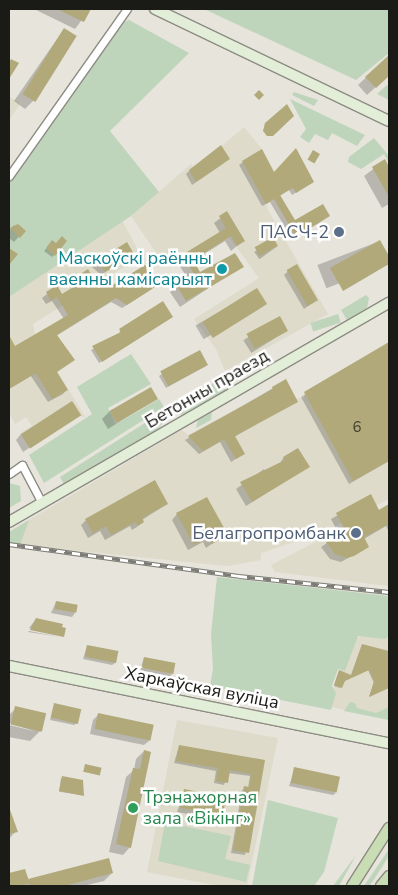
<!DOCTYPE html>
<meta charset="utf-8">
<style>
body{margin:0}
#map{position:relative;width:398px;height:895px;overflow:hidden;background:#e6e4db;font-family:"Nunito Sans",sans-serif}
div>[style]{position:absolute}
.built>*{inset:0;background:#dedbca}
.green>*{inset:0;background:#bfd5bb;transform-origin:0 0}
.shadow>*{inset:0;background:#0003;transform-origin:0 0}
.building>*{inset:0;background:#b1a979;transform-origin:0 0}
.roads{filter:drop-shadow(1px 0 #8d8c83) drop-shadow(-1px 0 #8d8c83) drop-shadow(0 1px #8d8c83) drop-shadow(0 -1px #8d8c83)}
.street>*{height:7px;margin:-3.5px;padding:0 3.5px;transform-origin:3.5px;border-radius:3.5px;background:#fff}
.secondary>*{height:10px;margin:-5px;padding:0 5px;transform-origin:5px;border-radius:5px;background:#e3eed9}
.primary>*{height:10px;margin:-5px;padding:0 5px;transform-origin:5px;border-radius:5px;background:#c8ddb3}
.rail>*{height:4.5px;margin-top:-2.25px;transform-origin:0;background:repeating-linear-gradient(90deg,#fff 0 8px,#7c7b75 0 16px);box-sizing:border-box;border-block:1px solid #7c7b75}
.dots>*{width:14px;height:14px;translate:-50% -50%;box-sizing:border-box;border:2px solid #fff;border-radius:50%}
span{translate:-50% -50%;white-space:nowrap;text-align:center;line-height:1.15;-webkit-text-stroke:5px #fff;paint-order:stroke}
.number-label{font-size:15px;color:#403e2f}
.number-label span{-webkit-text-stroke-width:0}
.service-label{font-size:18px;color:#4e5e75}
.right{translate:-100% -50%;text-align:right}
.culture-label{font-size:18px;color:#0d838f}
.street-label{font-size:18px;color:#1a1a16}
.leisure-label{font-size:18px;color:#27864d}
.left{translate:0 -50%;text-align:left}
.frame{position:absolute;inset:0;border:10px solid #1a1a16;pointer-events:none}
</style>
<div id="map">
<div class="built">
<div style="clip-path:polygon(9px 96px,20px 104px,9px 120px)"></div>
<div style="clip-path:polygon(244px 127px,262px 149px,285px 192px,266px 203px,268px 210px,328px 314px,225px 371px,216px 349px,194px 319px,259px 278px,229px 237px,226px 239px,221px 231px,166px 267px,131px 216px,191px 164px,193px 167px,214px 153px)"></div>
<div style="clip-path:polygon(122px 220px,141px 256px,33px 324px,35px 334px,85px 417px,80px 416px,29px 447px,20px 433px,32px 426px,26px 417px,15px 424px,9px 413px,9px 297px)"></div>
<div style="clip-path:polygon(389px 342px,389px 499px,323px 532px,261px 553px,261px 560px,227px 566px,20px 545px,22px 533px,29px 520px,182px 430px,188px 435px,273px 389px,272px 387px,286px 379px,296px 398px,304px 398px,304px 392px)"></div>
<div style="clip-path:polygon(389px 504px,389px 586px,275px 572px,271px 565px)"></div>
<div style="clip-path:polygon(385px 634px,389px 636px,389px 720px,327px 706px,352px 638px)"></div>
<div style="clip-path:polygon(177px 720px,278px 738px,247px 886px,219px 886px,147px 872px)"></div>
</div>
<div class="green">
<div style="clip-path:polygon(204px 9px,389px 9px,389px 53px,356px 80px)"></div>
<div style="clip-path:polygon(129px 20px,189px 53px,110px 131px,159px 192px,131px 216px,9px 297px,9px 181px,124px 22px)"></div>
<div style="clip-path:polygon(387px 85px,389px 87px,389px 100px,377px 94px)"></div>
<div style="clip-path:polygon(294px 92px,318px 100px,314px 106px,292px 95px)"></div>
<div style="clip-path:polygon(290px 99px,365px 135px,357px 146px,332px 133px,328px 140px,315px 134px,309px 143px,300px 137px,306px 129px)"></div>
<div style="clip-path:polygon(374px 138px,389px 156px,389px 163px,384px 154px,361px 169px,348px 162px,349px 157px)"></div>
<div style="clip-path:polygon(366px 295px,369px 298px,367px 308px,347px 320px,341px 310px)"></div>
<div style="left:338px;top:314px;width:9px;height:29px;rotate:72deg"></div>
<div style="clip-path:polygon(131px 354px,151px 384px,108px 408px,116px 424px,159px 399px,164px 407px,44px 483px,29px 455px,92px 414px,77px 387px)"></div>
<div style="clip-path:polygon(220px 379px,226px 390px,181px 415px,173px 407px)"></div>
<div style="clip-path:polygon(212px 412px,211px 420px,196px 428px,198px 420px)"></div>
<div style="clip-path:polygon(159px 414px,163px 422px,159px 428px,65px 486px,60px 477px)"></div>
<div style="clip-path:polygon(9px 483px,20px 486px,21px 501px,9px 508px)"></div>
<div style="clip-path:polygon(29px 520px,20px 545px,9px 543px,9px 532px)"></div>
<div style="clip-path:polygon(217px 577px,389px 596px,389px 634px,386px 639px,358px 636px,345px 671px,338px 669px,332px 686px,336px 693px,331px 710px,210px 686px,213px 669px,211px 634px)"></div>
<div style="clip-path:polygon(350px 702px,355px 703px,357px 708px,376px 713px,389px 707px,389px 720px,344px 711px)"></div>
<div style="clip-path:polygon(268px 800px,338px 818px,324px 872px,314px 886px,252px 886px)"></div>
<div style="clip-path:polygon(165px 822px,231px 836px,225px 859px,250px 865px,246px 882px,158px 861px)"></div>
<div style="clip-path:polygon(389px 849px,389px 856px,373px 881px,369px 886px,364px 886px)"></div>
<div style="clip-path:polygon(356px 855px,339px 886px,333px 886px)"></div>
</div>
<div class="shadow">
<div style="clip-path:polygon(34px 9px,90px 9px,75px 29px)"></div>
<div style="clip-path:polygon(64px 29px,33px 101px,25px 109px,14px 101px)"></div>
<div style="clip-path:polygon(389px 56px,389px 75px,367px 95px,358px 85px)"></div>
<div style="clip-path:polygon(384px 161px,389px 170px,389px 204px,382px 208px,364px 176px)"></div>
<div style="clip-path:polygon(243px 162px,274px 174px,313px 182px,292px 195px,289px 190px,280px 196px,295px 222px,328px 216px,292px 239px,270px 202px,262px 206px,239px 165px)"></div>
<div style="clip-path:polygon(224px 163px,192px 185px,186px 174px,190px 170px)"></div>
<div style="clip-path:polygon(227px 213px,244px 240px,231px 251px,225px 241px,193px 261px,200px 273px,242px 266px,180px 307px,170px 292px,188px 279px,177px 262px,220px 233px,214px 223px)"></div>
<div style="clip-path:polygon(14px 225px,24px 231px,14px 242px,9px 238px,9px 231px)"></div>
<div style="left:272px;top:239px;width:9px;height:22px;rotate:54deg"></div>
<div style="left:380px;top:241px;width:25px;height:67px;rotate:69deg"></div>
<div style="clip-path:polygon(50px 244px,54px 255px,52px 257px,44px 251px)"></div>
<div style="clip-path:polygon(133px 254px,101px 275px,91px 266px,95px 263px)"></div>
<div style="clip-path:polygon(288px 271px,316px 300px,304px 309px,284px 275px)"></div>
<div style="clip-path:polygon(80px 276px,98px 288px,152px 289px,122px 308px,111px 302px,56px 336px,56px 372px,67px 389px,63px 394px,48px 402px,31px 376px,9px 389px,9px 338px,14px 347px,64px 319px,52px 301px,46px 304px,42px 298px,56px 287px,62px 295px,79px 285px,76px 280px)"></div>
<div style="left:257px;top:290px;width:16px;height:71px;rotate:60deg"></div>
<div style="left:279px;top:318px;width:15px;height:42px;rotate:58deg"></div>
<div style="clip-path:polygon(169px 319px,99px 363px,91px 350px,119px 335px,120px 330px)"></div>
<div style="clip-path:polygon(389px 346px,389px 461px,349px 484px,301px 397px)"></div>
<div style="clip-path:polygon(204px 367px,166px 388px,159px 376px,162px 374px)"></div>
<div style="clip-path:polygon(273px 388px,296px 401px,234px 437px,243px 453px,239px 457px,231px 462px,220px 442px,199px 454px,185px 440px)"></div>
<div style="clip-path:polygon(156px 399px,108px 429px,102px 419px,110px 411px)"></div>
<div style="clip-path:polygon(79px 415px,23px 452px,16px 440px,21px 434px)"></div>
<div style="clip-path:polygon(297px 449px,308px 467px,246px 506px,236px 489px,264px 469px,266px 473px,279px 465px,283px 458px)"></div>
<div style="clip-path:polygon(371px 496px,379px 511px,389px 506px,389px 532px,386px 526px,364px 539px,368px 547px,341px 562px,330px 559px,321px 547px,339px 535px,331px 519px)"></div>
<div style="clip-path:polygon(167px 504px,142px 520px,137px 527px,132px 530px,130px 526px,105px 540px,100px 531px,88px 538px,81px 525px,86px 520px)"></div>
<div style="clip-path:polygon(177px 514px,226px 534px,206px 548px,203px 542px,188px 550px,172px 520px)"></div>
<div style="clip-path:polygon(56px 602px,75px 613px,72px 617px,51px 613px)"></div>
<div style="clip-path:polygon(36px 619px,63px 635px,29px 628px)"></div>
<div style="clip-path:polygon(29px 631px,61px 637px,28px 632px)"></div>
<div style="clip-path:polygon(87px 646px,117px 652px,115px 663px,112px 665px,83px 659px)"></div>
<div style="clip-path:polygon(362px 646px,389px 653px,389px 687px,369px 697px,374px 683px,368px 670px,344px 681px,340px 688px,334px 686px,339px 672px,351px 676px)"></div>
<div style="clip-path:polygon(144px 658px,172px 674px,169px 677px,140px 670px)"></div>
<div style="clip-path:polygon(55px 705px,77px 723px,74px 725px,50px 720px)"></div>
<div style="clip-path:polygon(16px 708px,41px 730px,30px 741px,9px 737px,9px 725px,34px 731px,9px 723px,9px 715px)"></div>
<div style="clip-path:polygon(98px 715px,150px 740px,144px 745px,90px 734px,93px 720px)"></div>
<div style="clip-path:polygon(179px 746px,264px 761px,245px 855px,231px 853px,242px 790px,248px 788px,250px 776px,228px 773px,224px 785px,214px 783px,216px 771px,174px 763px)"></div>
<div style="clip-path:polygon(144px 751px,130px 847px,123px 855px,109px 852px,126px 777px,134px 770px,136px 759px)"></div>
<div style="clip-path:polygon(295px 769px,336px 793px,333px 795px,289px 786px)"></div>
<div style="left:61px;top:778px;width:21px;height:14px;rotate:8deg"></div>
<div style="clip-path:polygon(185px 790px,221px 815px,217px 819px,177px 812px)"></div>
<div style="clip-path:polygon(12px 817px,16px 831px,9px 839px,9px 818px)"></div>
<div style="clip-path:polygon(25px 870px,28px 882px,112px 873px,104px 881px,83px 886px,9px 886px,9px 875px)"></div>
</div>
<div class="building">
<div style="clip-path:polygon(57px 9px,91px 9px,84px 22px)"></div>
<div style="left:64px;top:28px;width:15px;height:78px;rotate:32deg"></div>
<div style="clip-path:polygon(389px 55px,389px 76px,376px 88px,365px 77px)"></div>
<div style="clip-path:polygon(11px 59px,19px 63px,9px 79px,9px 63px)"></div>
<div style="left:259px;top:90px;width:7px;height:7px;rotate:45deg"></div>
<div style="clip-path:polygon(287px 104px,294px 116px,273px 136px,267px 136px,263px 131px,265px 123px)"></div>
<div style="clip-path:polygon(221px 145px,230px 159px,196px 182px,189px 170px)"></div>
<div style="clip-path:polygon(296px 148px,314px 182px,296px 193px,293px 188px,280px 195px,295px 220px,323px 204px,330px 216px,296px 237px,274px 199px,266px 204px,242px 161px,262px 149px,274px 172px)"></div>
<div style="left:313px;top:150px;width:8px;height:11px;rotate:30deg"></div>
<div style="clip-path:polygon(385px 159px,389px 167px,389px 197px,372px 167px)"></div>
<div style="clip-path:polygon(227px 211px,245px 241px,237px 246px,231px 236px,193px 260px,200px 272px,235px 253px,244px 267px,186px 301px,176px 285px,194px 274px,182px 255px,226px 228px,219px 216px)"></div>
<div style="clip-path:polygon(18px 224px,26px 231px,20px 238px,10px 228px)"></div>
<div style="clip-path:polygon(62px 236px,67px 241px,55px 256px,46px 248px,52px 240px,56px 243px)"></div>
<div style="left:273px;top:237px;width:10px;height:21px;rotate:61deg"></div>
<div style="clip-path:polygon(380px 240px,389px 256px,389px 264px,343px 291px,330px 268px)"></div>
<div style="clip-path:polygon(127px 242px,134px 254px,105px 272px,101px 266px,98px 267px,95px 262px)"></div>
<div style="clip-path:polygon(9px 248px,18px 254px,9px 265px)"></div>
<div style="left:297px;top:264px;width:42px;height:12px;rotate:60deg"></div>
<div style="clip-path:polygon(145px 265px,158px 285px,127px 305px,116px 298px,57px 335px,75px 360px,57px 372px,68px 390px,52px 399px,36px 373px,9px 389px,9px 335px,15px 346px,68px 315px,57px 297px,51px 301px,46px 292px,57px 285px,62px 294px,83px 281px,79px 275px,88px 269px,98px 286px,108px 280px,111px 286px)"></div>
<div style="left:257px;top:288px;width:19px;height:64px;rotate:58deg"></div>
<div style="clip-path:polygon(163px 301px,173px 317px,102px 362px,92px 346px,121px 332px,119px 329px)"></div>
<div style="left:280px;top:316px;width:17px;height:38px;rotate:62deg"></div>
<div style="clip-path:polygon(389px 342px,389px 461px,353px 481px,304px 392px)"></div>
<div style="left:200px;top:350px;width:17px;height:45px;rotate:62deg"></div>
<div style="clip-path:polygon(286px 379px,298px 402px,235px 436px,245px 454px,236px 459px,224px 439px,203px 451px,188px 436px,273px 389px,272px 387px)"></div>
<div style="left:151px;top:387px;width:14px;height:48px;rotate:60deg"></div>
<div style="left:72px;top:401px;width:17px;height:61px;rotate:57deg"></div>
<div style="clip-path:polygon(298px 448px,310px 467px,252px 502px,240px 482px,285px 460px,283px 457px)"></div>
<div style="clip-path:polygon(155px 480px,168px 504px,142px 518px,144px 522px,138px 526px,135px 522px,111px 535px,106px 526px,93px 533px,85px 519px)"></div>
<div style="clip-path:polygon(371px 494px,379px 510px,389px 504px,389px 524px,364px 537px,369px 547px,354px 556px,347px 558px,335px 554px,325px 541px,345px 530px,336px 513px)"></div>
<div style="clip-path:polygon(207px 497px,228px 535px,212px 544px,209px 537px,194px 545px,176px 513px)"></div>
<div style="left:56px;top:601px;width:22px;height:8px;rotate:10deg"></div>
<div style="clip-path:polygon(36px 618px,63px 624px,62px 627px,66px 628px,64px 637px,30px 630px)"></div>
<div style="clip-path:polygon(362px 644px,389px 651px,389px 688px,369px 697px,374px 681px,369px 670px,345px 681px,342px 688px,334px 685px,339px 670px,351px 675px)"></div>
<div style="left:87px;top:645px;width:32px;height:12px;rotate:11deg"></div>
<div style="left:144px;top:657px;width:32px;height:11px;rotate:11deg"></div>
<div style="left:54px;top:703px;width:28px;height:15px;rotate:13deg"></div>
<div style="left:15px;top:706px;width:32px;height:19px;rotate:13deg"></div>
<div style="left:98px;top:713px;width:57px;height:16px;rotate:12deg"></div>
<div style="clip-path:polygon(179px 745px,265px 760px,249px 853px,233px 850px,244px 786px,249px 787px,251px 774px,230px 770px,228px 783px,216px 781px,218px 768px,176px 761px)"></div>
<div style="clip-path:polygon(144px 750px,151px 752px,131px 848px,116px 844px,133px 768px,140px 769px)"></div>
<div style="left:85px;top:764px;width:17px;height:8px;rotate:13deg"></div>
<div style="left:294px;top:767px;width:47px;height:16px;rotate:12deg"></div>
<div style="clip-path:polygon(62px 776px,83px 780px,84px 796px,59px 791px)"></div>
<div style="left:184px;top:789px;width:43px;height:19px;rotate:11deg"></div>
<div style="clip-path:polygon(9px 807px,18px 832px,9px 834px)"></div>
<div style="clip-path:polygon(109px 858px,113px 873px,64px 886px,30px 886px,28px 879px)"></div>
<div style="clip-path:polygon(25px 869px,30px 884px,9px 886px,9px 873px)"></div>
</div>
<div class="roads">
<div class="street">
<div style="left:9px;top:176px;width:204px;rotate:-54.8deg"></div>
<div style="left:9px;top:474px;width:16px;rotate:-35deg"></div>
<div style="left:22px;top:465px;width:43px;rotate:62.2deg"></div>
</div>
<div class="secondary">
<div style="left:155px;top:9px;width:259px;rotate:25.6deg"></div>
<div style="left:9px;top:522px;width:439px;rotate:-30deg"></div>
<div style="left:9px;top:666px;width:388px;rotate:11.5deg"></div>
</div>
<div class="primary">
<div style="left:352px;top:886px;width:69px;rotate:-57.5deg"></div>
<div style="left:381px;top:886px;width:13px;rotate:-51deg"></div>
</div>
</div>
<div class="rail">
<div style="left:9px;top:544px;width:232px;rotate:7.9deg"></div>
<div style="left:239px;top:576px;width:151px;rotate:6.1deg"></div>
</div>
<div class="dots">
<div style="left:339px;top:232px;background:#5c6f8a"></div>
<div style="left:222px;top:269px;background:#0f9aa8"></div>
<div style="left:356px;top:533px;background:#5c6f8a"></div>
<div style="left:133px;top:808px;background:#2e9e5b"></div>
</div>
<div class="number-label">
<span style="left:357px;top:428px">6</span>
</div>
<div class="service-label">
<span class="right" style="left:329px;top:232px">ПАСЧ-2</span>
<span class="right" style="left:346px;top:533px">Белагропромбанк</span>
</div>
<div class="culture-label">
<span class="right" style="left:212px;top:269px">Маскоўскі раённы<br>ваенны камісарыят</span>
</div>
<div class="street-label">
<span style="left:207px;top:389px;rotate:-30deg">Бетонны праезд</span>
<span style="left:202px;top:688px;rotate:11deg">Харкаўская вуліца</span>
</div>
<div class="leisure-label">
<span class="left" style="left:143px;top:808px">Трэнажорная<br>зала «Вікінг»</span>
</div>
<div class="frame"></div>
</div>
